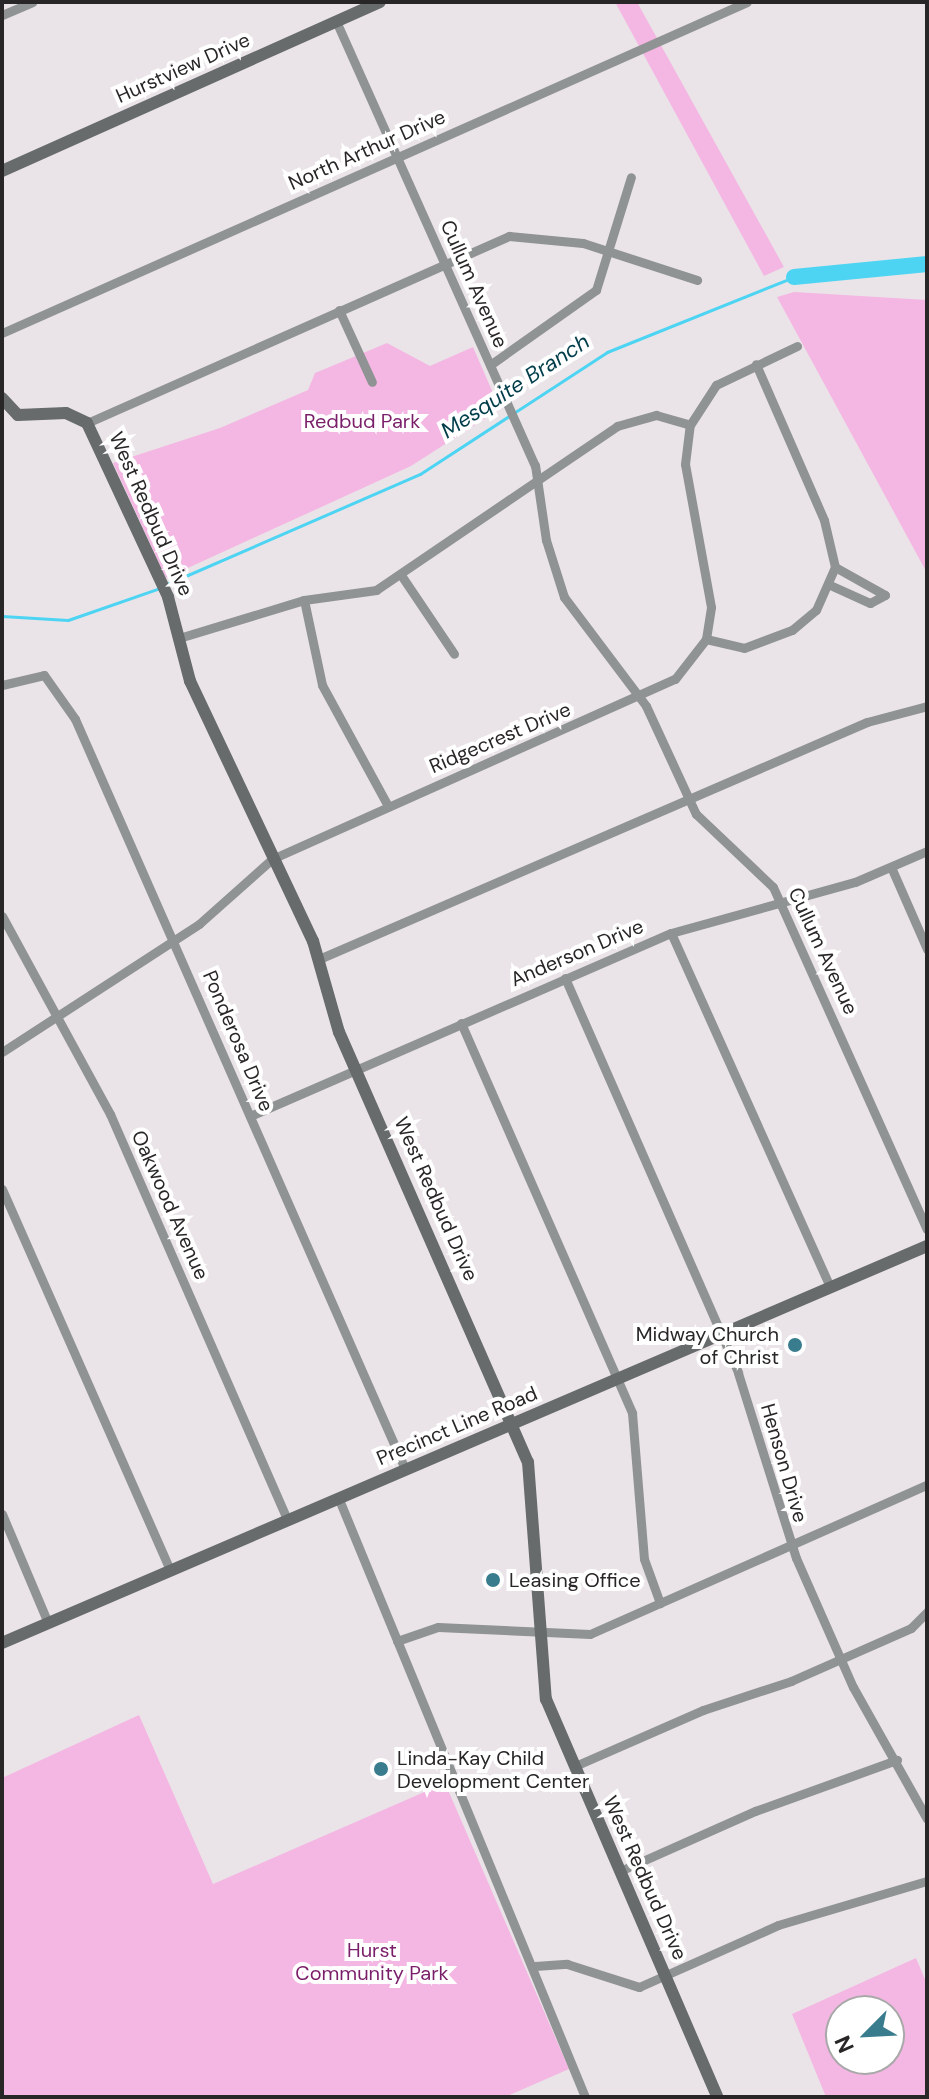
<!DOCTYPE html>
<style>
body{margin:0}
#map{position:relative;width:929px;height:2099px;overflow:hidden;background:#eae4e8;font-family:"DM Sans",sans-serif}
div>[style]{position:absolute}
.green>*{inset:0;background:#f4b7e3}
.stream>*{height:3px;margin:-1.5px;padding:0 1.5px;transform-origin:1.5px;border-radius:1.5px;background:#4ed4f3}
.river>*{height:16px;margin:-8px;padding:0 8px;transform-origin:8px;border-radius:8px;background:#4ed4f3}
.street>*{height:9px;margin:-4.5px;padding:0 4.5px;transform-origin:4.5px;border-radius:4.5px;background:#909393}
.secondary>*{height:12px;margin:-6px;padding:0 6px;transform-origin:6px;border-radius:6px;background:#676b6c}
.dots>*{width:22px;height:22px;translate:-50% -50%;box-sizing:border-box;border:4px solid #fff;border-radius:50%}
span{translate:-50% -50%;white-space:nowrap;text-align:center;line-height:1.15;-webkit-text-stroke:8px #fff;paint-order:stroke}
.street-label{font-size:20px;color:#282627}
.park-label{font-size:20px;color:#7a1e69}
.poi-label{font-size:20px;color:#282627}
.right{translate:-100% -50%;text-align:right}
.left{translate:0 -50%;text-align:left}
.water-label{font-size:22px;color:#003d4a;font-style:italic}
.frame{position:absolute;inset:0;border:4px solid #282627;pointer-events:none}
.north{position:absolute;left:825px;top:1995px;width:80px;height:80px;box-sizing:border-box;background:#fff;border:2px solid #a9a8a9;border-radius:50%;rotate:246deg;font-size:22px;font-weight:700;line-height:32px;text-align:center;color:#282627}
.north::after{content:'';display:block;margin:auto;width:28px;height:36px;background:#397c8d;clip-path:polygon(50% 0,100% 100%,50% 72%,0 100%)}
</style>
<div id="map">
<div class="green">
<div style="clip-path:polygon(615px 2px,637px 2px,784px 267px,764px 276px)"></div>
<div style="clip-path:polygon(794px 292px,927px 300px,927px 573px,777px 297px)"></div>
<div style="clip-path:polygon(387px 343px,430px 366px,473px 347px,500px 409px,411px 466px,166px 578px,113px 463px,220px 428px,308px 390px,315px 373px)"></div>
<div style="clip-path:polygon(139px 1715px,213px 1884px,445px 1783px,569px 2069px,505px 2097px,2px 2097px,2px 1778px)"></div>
<div style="clip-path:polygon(evenodd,916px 1958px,927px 1984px,927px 2097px,826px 2097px,792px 2014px,916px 1958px,841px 2011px,889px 2011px,889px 2059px,841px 2059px,841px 2011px)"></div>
</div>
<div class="stream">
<div style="left:167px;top:584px;width:276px;rotate:-23.5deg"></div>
<div style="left:420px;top:474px;width:223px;rotate:-33.1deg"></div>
<div style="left:607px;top:352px;width:201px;rotate:-21.9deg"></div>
<div style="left:2px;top:616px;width:66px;rotate:3.5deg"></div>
<div style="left:68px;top:620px;width:97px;rotate:-19.2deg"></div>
</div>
<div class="river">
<div style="left:794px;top:277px;width:134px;rotate:-5.6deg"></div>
</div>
<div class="street">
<div style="left:2px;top:15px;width:33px;rotate:-23deg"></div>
<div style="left:336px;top:21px;width:487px;rotate:65.9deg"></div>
<div style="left:535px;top:465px;width:76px;rotate:81.7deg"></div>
<div style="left:546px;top:540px;width:60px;rotate:72.5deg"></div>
<div style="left:564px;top:597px;width:136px;rotate:53deg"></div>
<div style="left:646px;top:706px;width:119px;rotate:65.2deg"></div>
<div style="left:696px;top:814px;width:106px;rotate:43.5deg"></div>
<div style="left:773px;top:887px;width:375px;rotate:65.8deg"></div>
<div style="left:339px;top:310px;width:79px;rotate:65.4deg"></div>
<div style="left:2px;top:333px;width:815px;rotate:-23.96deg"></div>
<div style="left:490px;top:365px;width:130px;rotate:-35.3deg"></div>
<div style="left:596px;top:290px;width:118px;rotate:-72.8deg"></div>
<div style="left:87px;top:423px;width:462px;rotate:-23.9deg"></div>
<div style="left:509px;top:236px;width:74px;rotate:5.4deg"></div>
<div style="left:583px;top:243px;width:120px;rotate:18deg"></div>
<div style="left:401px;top:575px;width:95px;rotate:56.1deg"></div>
<div style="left:830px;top:585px;width:44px;rotate:24.2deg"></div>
<div style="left:870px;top:603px;width:17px;rotate:-28deg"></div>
<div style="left:885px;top:595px;width:57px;rotate:-150.8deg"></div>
<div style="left:304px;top:600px;width:87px;rotate:78deg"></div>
<div style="left:322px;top:685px;width:138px;rotate:61.4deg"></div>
<div style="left:179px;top:638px;width:131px;rotate:-16.9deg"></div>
<div style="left:304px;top:600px;width:73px;rotate:-7.9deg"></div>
<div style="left:376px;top:590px;width:292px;rotate:-34.2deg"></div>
<div style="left:617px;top:426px;width:41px;rotate:-15.8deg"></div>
<div style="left:656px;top:415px;width:35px;rotate:16deg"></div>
<div style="left:706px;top:639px;width:39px;rotate:13deg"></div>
<div style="left:744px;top:648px;width:51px;rotate:-20.6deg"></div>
<div style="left:792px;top:630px;width:31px;rotate:-40deg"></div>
<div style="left:816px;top:610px;width:47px;rotate:-66.2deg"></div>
<div style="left:835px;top:567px;width:48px;rotate:-103.2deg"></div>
<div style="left:824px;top:520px;width:170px;rotate:-113.6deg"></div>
<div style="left:2px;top:685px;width:43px;rotate:-13.4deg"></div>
<div style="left:44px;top:675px;width:54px;rotate:54.8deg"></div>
<div style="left:75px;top:719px;width:819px;rotate:66.25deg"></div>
<div style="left:891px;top:867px;width:90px;rotate:66.3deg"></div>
<div style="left:2px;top:916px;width:226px;rotate:61.4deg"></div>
<div style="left:110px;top:1114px;width:442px;rotate:66.4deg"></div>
<div style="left:671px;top:933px;width:387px;rotate:65.8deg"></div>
<div style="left:319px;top:959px;width:597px;rotate:-23.39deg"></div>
<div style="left:867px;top:722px;width:62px;rotate:-14.9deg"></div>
<div style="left:565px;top:978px;width:431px;rotate:66.3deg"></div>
<div style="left:738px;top:1373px;width:194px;rotate:72.6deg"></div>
<div style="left:796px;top:1558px;width:141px;rotate:66.2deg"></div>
<div style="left:853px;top:1687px;width:151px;rotate:60.7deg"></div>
<div style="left:461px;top:1023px;width:426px;rotate:66.3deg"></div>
<div style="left:632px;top:1413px;width:146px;rotate:85.3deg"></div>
<div style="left:644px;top:1559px;width:47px;rotate:70deg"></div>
<div style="left:2px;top:1052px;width:235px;rotate:-33deg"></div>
<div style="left:199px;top:924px;width:98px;rotate:-41.7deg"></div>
<div style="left:272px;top:859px;width:441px;rotate:-24.1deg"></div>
<div style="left:675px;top:679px;width:51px;rotate:-52.2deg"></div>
<div style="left:706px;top:639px;width:32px;rotate:-81deg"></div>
<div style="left:711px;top:607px;width:145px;rotate:-100.3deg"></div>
<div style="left:685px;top:464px;width:39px;rotate:-83deg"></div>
<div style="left:690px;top:425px;width:48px;rotate:-57deg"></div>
<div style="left:716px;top:385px;width:90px;rotate:-25.7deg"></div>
<div style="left:250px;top:1116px;width:459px;rotate:-23.5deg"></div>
<div style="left:671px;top:933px;width:191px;rotate:-15.5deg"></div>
<div style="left:855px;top:882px;width:78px;rotate:-23.3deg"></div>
<div style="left:2px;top:1189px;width:416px;rotate:66.2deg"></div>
<div style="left:338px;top:1497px;width:649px;rotate:67.62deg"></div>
<div style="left:2px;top:1514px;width:118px;rotate:67.1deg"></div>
<div style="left:397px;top:1641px;width:43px;rotate:-18.9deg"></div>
<div style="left:438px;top:1627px;width:152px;rotate:2.6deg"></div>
<div style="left:590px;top:1634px;width:368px;rotate:-23.9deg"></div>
<div style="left:575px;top:1766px;width:140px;rotate:-23.6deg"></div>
<div style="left:703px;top:1710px;width:93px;rotate:-18.2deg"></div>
<div style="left:791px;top:1681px;width:131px;rotate:-23.8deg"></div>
<div style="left:911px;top:1628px;width:23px;rotate:-45deg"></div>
<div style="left:620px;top:1871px;width:148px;rotate:-24deg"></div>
<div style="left:755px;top:1811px;width:151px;rotate:-19.8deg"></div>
<div style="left:535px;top:1966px;width:32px;rotate:-4deg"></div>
<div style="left:567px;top:1964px;width:76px;rotate:17.7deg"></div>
<div style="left:639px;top:1987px;width:152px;rotate:-24deg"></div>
<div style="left:778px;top:1925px;width:155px;rotate:-16.5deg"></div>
</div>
<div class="secondary">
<div style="left:2px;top:171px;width:414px;rotate:-24.1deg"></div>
<div style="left:2px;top:398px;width:23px;rotate:47deg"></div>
<div style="left:18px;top:415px;width:48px;rotate:-2.4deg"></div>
<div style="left:66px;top:413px;width:23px;rotate:25deg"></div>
<div style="left:87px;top:423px;width:192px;rotate:65deg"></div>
<div style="left:168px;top:597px;width:87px;rotate:75.3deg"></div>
<div style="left:190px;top:681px;width:288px;rotate:64.7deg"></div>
<div style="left:313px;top:941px;width:95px;rotate:74.1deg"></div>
<div style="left:339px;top:1032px;width:470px;rotate:66.3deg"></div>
<div style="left:528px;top:1462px;width:238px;rotate:85.7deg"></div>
<div style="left:546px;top:1699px;width:433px;rotate:66.7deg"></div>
<div style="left:2px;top:1643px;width:1007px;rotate:-23.23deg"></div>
</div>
<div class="dots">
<div style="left:795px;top:1345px;background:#397c8d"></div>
<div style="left:493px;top:1580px;background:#397c8d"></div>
<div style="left:381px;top:1769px;background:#397c8d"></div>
</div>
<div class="street-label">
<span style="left:183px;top:68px;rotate:-24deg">Hurstview Drive</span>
<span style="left:367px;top:150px;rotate:-24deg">North Arthur Drive</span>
<span style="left:474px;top:284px;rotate:66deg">Cullum Avenue</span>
<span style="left:151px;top:514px;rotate:66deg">West Redbud Drive</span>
<span style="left:500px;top:738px;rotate:-23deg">Ridgecrest Drive</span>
<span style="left:823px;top:951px;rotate:65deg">Cullum Avenue</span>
<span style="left:577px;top:953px;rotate:-23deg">Anderson Drive</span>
<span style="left:238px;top:1041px;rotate:67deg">Ponderosa Drive</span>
<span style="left:436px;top:1199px;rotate:66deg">West Redbud Drive</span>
<span style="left:170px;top:1205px;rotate:66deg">Oakwood Avenue</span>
<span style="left:457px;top:1426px;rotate:-23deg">Precinct Line Road</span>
<span style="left:784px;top:1463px;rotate:74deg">Henson Drive</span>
<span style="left:645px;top:1878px;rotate:66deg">West Redbud Drive</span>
</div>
<div class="park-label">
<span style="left:362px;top:421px">Redbud Park</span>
<span style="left:372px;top:1962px">Hurst<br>Community Park</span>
</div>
<div class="poi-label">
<span class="right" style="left:779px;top:1346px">Midway Church<br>of Christ</span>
<span class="left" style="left:509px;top:1580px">Leasing Office</span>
<span class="left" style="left:397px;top:1770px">Linda-Kay Child<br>Development Center</span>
</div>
<div class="water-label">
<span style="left:515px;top:386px;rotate:-33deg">Mesquite Branch</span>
</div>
<div class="frame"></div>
<div class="north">N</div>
</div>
